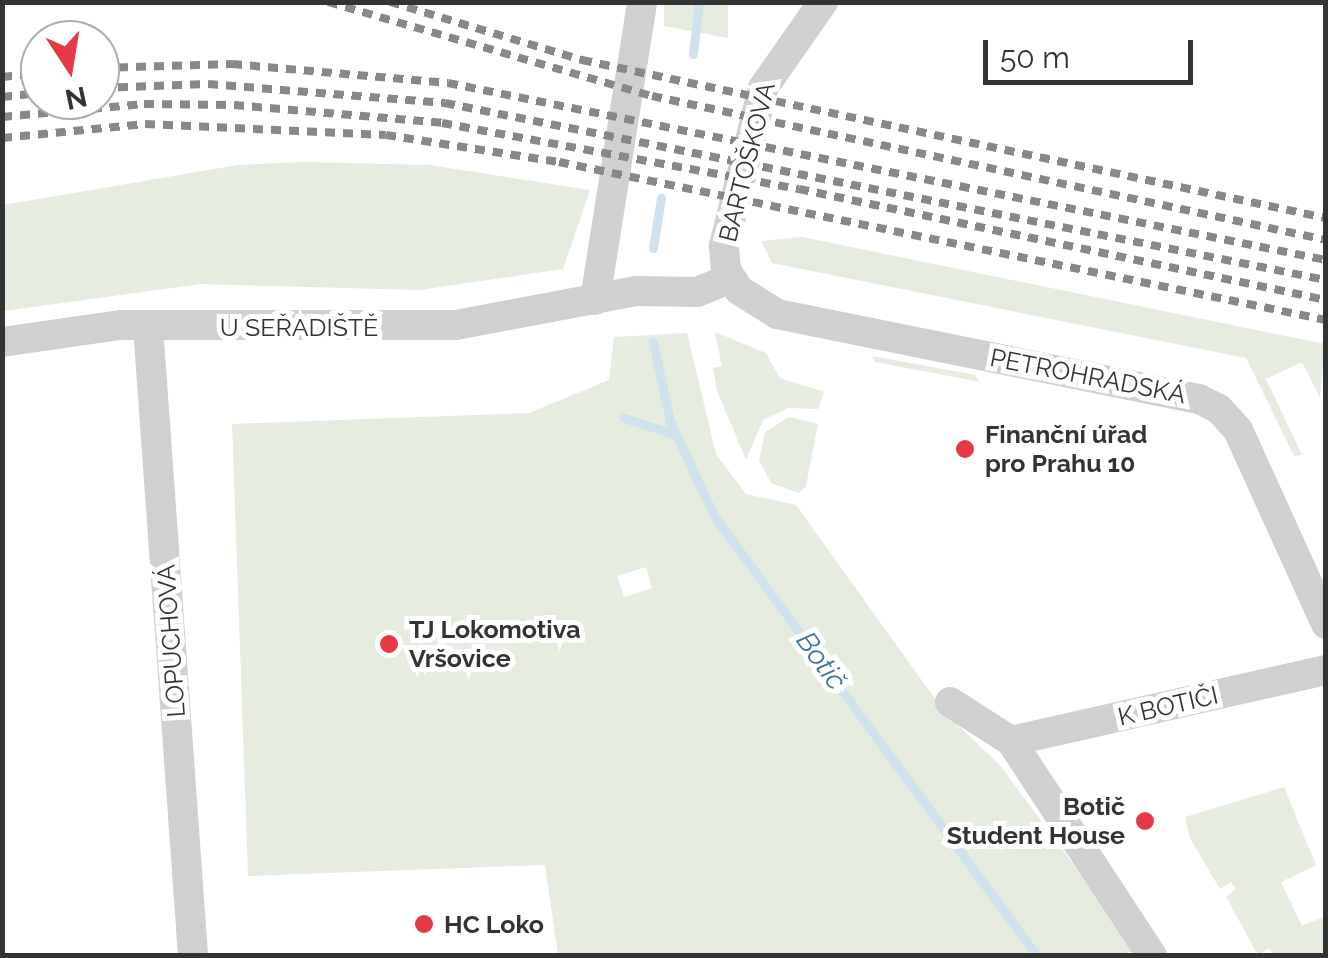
<!DOCTYPE html>
<meta charset="utf-8">
<style>
body{margin:0}
#map{position:relative;width:1328px;height:958px;overflow:hidden;background:#fff;font-family:Raleway,sans-serif}
div>[style]{position:absolute}
.green>*{inset:0;background:#e6ecdf}
.stream>*{height:9px;margin:-4.5px;padding:0 4.5px;transform-origin:4.5px;border-radius:4.5px;background:#cfe2ee}
.minor>*{height:30px;margin:-15px;padding:0 15px;transform-origin:15px;border-radius:15px;background:#d0d0d0}
.rail>*{height:8px;margin-top:-4px;transform-origin:0;background:repeating-linear-gradient(90deg,#888 0 10px,transparent 0 18px)}
.dots>*{width:28px;height:28px;translate:-50% -50%;box-sizing:border-box;border:5px solid #fff;border-radius:50%}
span{translate:-50% -50%;white-space:nowrap;text-align:center;line-height:1.15;-webkit-text-stroke:10px #fff;paint-order:stroke}
.street-label{font-size:25px;color:#333}
.poi-label{font-size:25px;color:#333;font-weight:700}
.left{translate:0 -50%;text-align:left}
.right{translate:-100% -50%;text-align:right}
.water-label{font-size:28px;color:#3f7597;font-style:italic}
.frame{position:absolute;inset:0;border:5px solid #333;pointer-events:none}
.north{position:absolute;left:20px;top:20px;width:100px;height:100px;box-sizing:border-box;background:#fff;border:2px solid #adadad;border-radius:50%;rotate:168deg;font-size:28px;font-weight:700;line-height:40px;text-align:center;color:#333}
.north::after{content:'';display:block;margin:auto;width:35px;height:45px;background:#e63946;clip-path:polygon(50% 0,100% 100%,50% 72%,0 100%)}
.scale{position:absolute;left:983px;top:40px;width:210px;height:45px;box-sizing:border-box;border:5px solid #333;border-top:0;padding-left:12px;font-size:30px;line-height:35px;white-space:nowrap;color:#333;-webkit-text-stroke:8px #fff;paint-order:stroke}
</style>
<div id="map">
<div class="green">
<div style="clip-path:polygon(664px 3px,728px 3px,728px 38px,664px 26px)"></div>
<div style="clip-path:polygon(302px 162px,429px 165px,590px 190px,563px 269px,419px 290px,201px 284px,3px 311px,3px 205px,238px 165px)"></div>
<div style="clip-path:polygon(802px 237px,1325px 344px,1320px 398px,1302px 362px,1266px 379px,1302px 455px,1294px 456px,1246px 358px,772px 263px,761px 241px)"></div>
<div style="clip-path:polygon(715px 332px,766px 353px,780px 378px,824px 392px,818px 409px,788px 408px,763px 420px,746px 460px,717px 391px,713px 368px,722px 366px)"></div>
<div style="clip-path:polygon(evenodd,687px 333px,716px 454px,746px 494px,796px 505px,946px 714px,999px 764px,1137px 950px,1115px 956px,558px 955px,545px 865px,248px 876px,232px 424px,529px 413px,609px 380px,614px 337px,687px 333px,646px 567px,652px 588px,624px 597px,617px 576px,646px 567px)"></div>
<div style="clip-path:polygon(872px 356px,975px 375px,980px 382px,875px 362px)"></div>
<div style="clip-path:polygon(789px 417px,818px 424px,806px 486px,799px 493px,771px 483px,759px 460px,765px 432px)"></div>
<div style="clip-path:polygon(1284px 787px,1316px 865px,1281px 882px,1302px 926px,1325px 916px,1325px 955px,1273px 955px,1269px 948px,1258px 955px,1226px 897px,1236px 889px,1231px 882px,1220px 889px,1190px 838px,1185px 817px)"></div>
</div>
<div class="stream">
<div style="left:693px;top:54px;width:52px;rotate:-83.4deg"></div>
<div style="left:653px;top:248px;width:51px;rotate:-80.9deg"></div>
<div style="left:653px;top:342px;width:81px;rotate:77.9deg"></div>
<div style="left:670px;top:421px;width:105px;rotate:65.1deg"></div>
<div style="left:714px;top:516px;width:546px;rotate:53.72deg"></div>
<div style="left:624px;top:418px;width:55px;rotate:18.1deg"></div>
</div>
<div class="minor">
<div style="left:823px;top:2px;width:105px;rotate:124.9deg"></div>
<div style="left:763px;top:88px;width:163px;rotate:103.9deg"></div>
<div style="left:724px;top:246px;width:24px;rotate:85deg"></div>
<div style="left:726px;top:270px;width:24px;rotate:57deg"></div>
<div style="left:739px;top:290px;width:45px;rotate:32.3deg"></div>
<div style="left:777px;top:314px;width:430px;rotate:11.4deg"></div>
<div style="left:1199px;top:399px;width:22px;rotate:27deg"></div>
<div style="left:1219px;top:409px;width:28px;rotate:48deg"></div>
<div style="left:1238px;top:430px;width:213px;rotate:65.6deg"></div>
<div style="left:595px;top:300px;width:302px;rotate:-81deg"></div>
<div style="left:148px;top:326px;width:632px;rotate:85.91deg"></div>
<div style="left:2px;top:342px;width:119px;rotate:-8.2deg"></div>
<div style="left:120px;top:325px;width:336px"></div>
<div style="left:456px;top:325px;width:183px;rotate:-10.7deg"></div>
<div style="left:636px;top:291px;width:61px;rotate:0.9deg"></div>
<div style="left:697px;top:292px;width:35px;rotate:-22deg"></div>
<div style="left:950px;top:702px;width:72px;rotate:32.6deg"></div>
<div style="left:1011px;top:741px;width:257px;rotate:56.7deg"></div>
<div style="left:1011px;top:741px;width:323px;rotate:-12.7deg"></div>
</div>
<div class="rail">
<div style="left:328px;top:2px;width:337px;rotate:16.2deg"></div>
<div style="left:652px;top:96px;width:689px;rotate:12.06deg"></div>
<div style="left:390px;top:2px;width:201px;rotate:16.8deg"></div>
<div style="left:582px;top:60px;width:761px;rotate:11.99deg"></div>
<div style="left:100px;top:68px;width:132px;rotate:-1.7deg"></div>
<div style="left:232px;top:64px;width:217px;rotate:5deg"></div>
<div style="left:448px;top:83px;width:896px;rotate:11.4deg"></div>
<div style="left:2px;top:77px;width:38px;rotate:-6deg"></div>
<div style="left:100px;top:88px;width:108px;rotate:-2.1deg"></div>
<div style="left:208px;top:84px;width:238px;rotate:4.6deg"></div>
<div style="left:445px;top:103px;width:899px;rotate:11.36deg"></div>
<div style="left:2px;top:97px;width:38px;rotate:-6deg"></div>
<div style="left:2px;top:117px;width:143px;rotate:-5.2deg"></div>
<div style="left:144px;top:104px;width:90px;rotate:0.6deg"></div>
<div style="left:234px;top:105px;width:209px;rotate:4.9deg"></div>
<div style="left:442px;top:123px;width:363px;rotate:10.5deg"></div>
<div style="left:799px;top:189px;width:539px;rotate:11.89deg"></div>
<div style="left:2px;top:138px;width:144px;rotate:-5.6deg"></div>
<div style="left:145px;top:124px;width:241px;rotate:2.6deg"></div>
<div style="left:386px;top:135px;width:175px;rotate:8.9deg"></div>
<div style="left:559px;top:162px;width:783px;rotate:11.64deg"></div>
</div>
<div class="dots">
<div style="left:965px;top:449px;background:#e63946"></div>
<div style="left:389px;top:644px;background:#e63946"></div>
<div style="left:1145px;top:821px;background:#e63946"></div>
<div style="left:424px;top:924px;background:#e63946"></div>
</div>
<div class="street-label">
<span style="left:747px;top:162px;rotate:-76deg">BARTOŠKOVA</span>
<span style="left:299px;top:327px">U SEŘADIŠTĚ</span>
<span style="left:1088px;top:376px;rotate:11deg">PETROHRADSKÁ</span>
<span style="left:171px;top:641px;rotate:-94deg">LOPUCHOVÁ</span>
<span style="left:1168px;top:706px;rotate:-13deg">K BOTIČI</span>
</div>
<div class="poi-label">
<span class="left" style="left:985px;top:449px">Finanční úřad<br>pro Prahu 10</span>
<span class="left" style="left:409px;top:644px">TJ Lokomotiva<br>Vršovice</span>
<span class="right" style="left:1125px;top:821px">Botič<br>Student House</span>
<span class="left" style="left:444px;top:924px">HC Loko</span>
</div>
<div class="water-label">
<span style="left:821px;top:661px;rotate:54deg">Botič</span>
</div>
<div class="frame"></div>
<div class="north">N</div>
<div class="scale">50 m</div>
</div>
